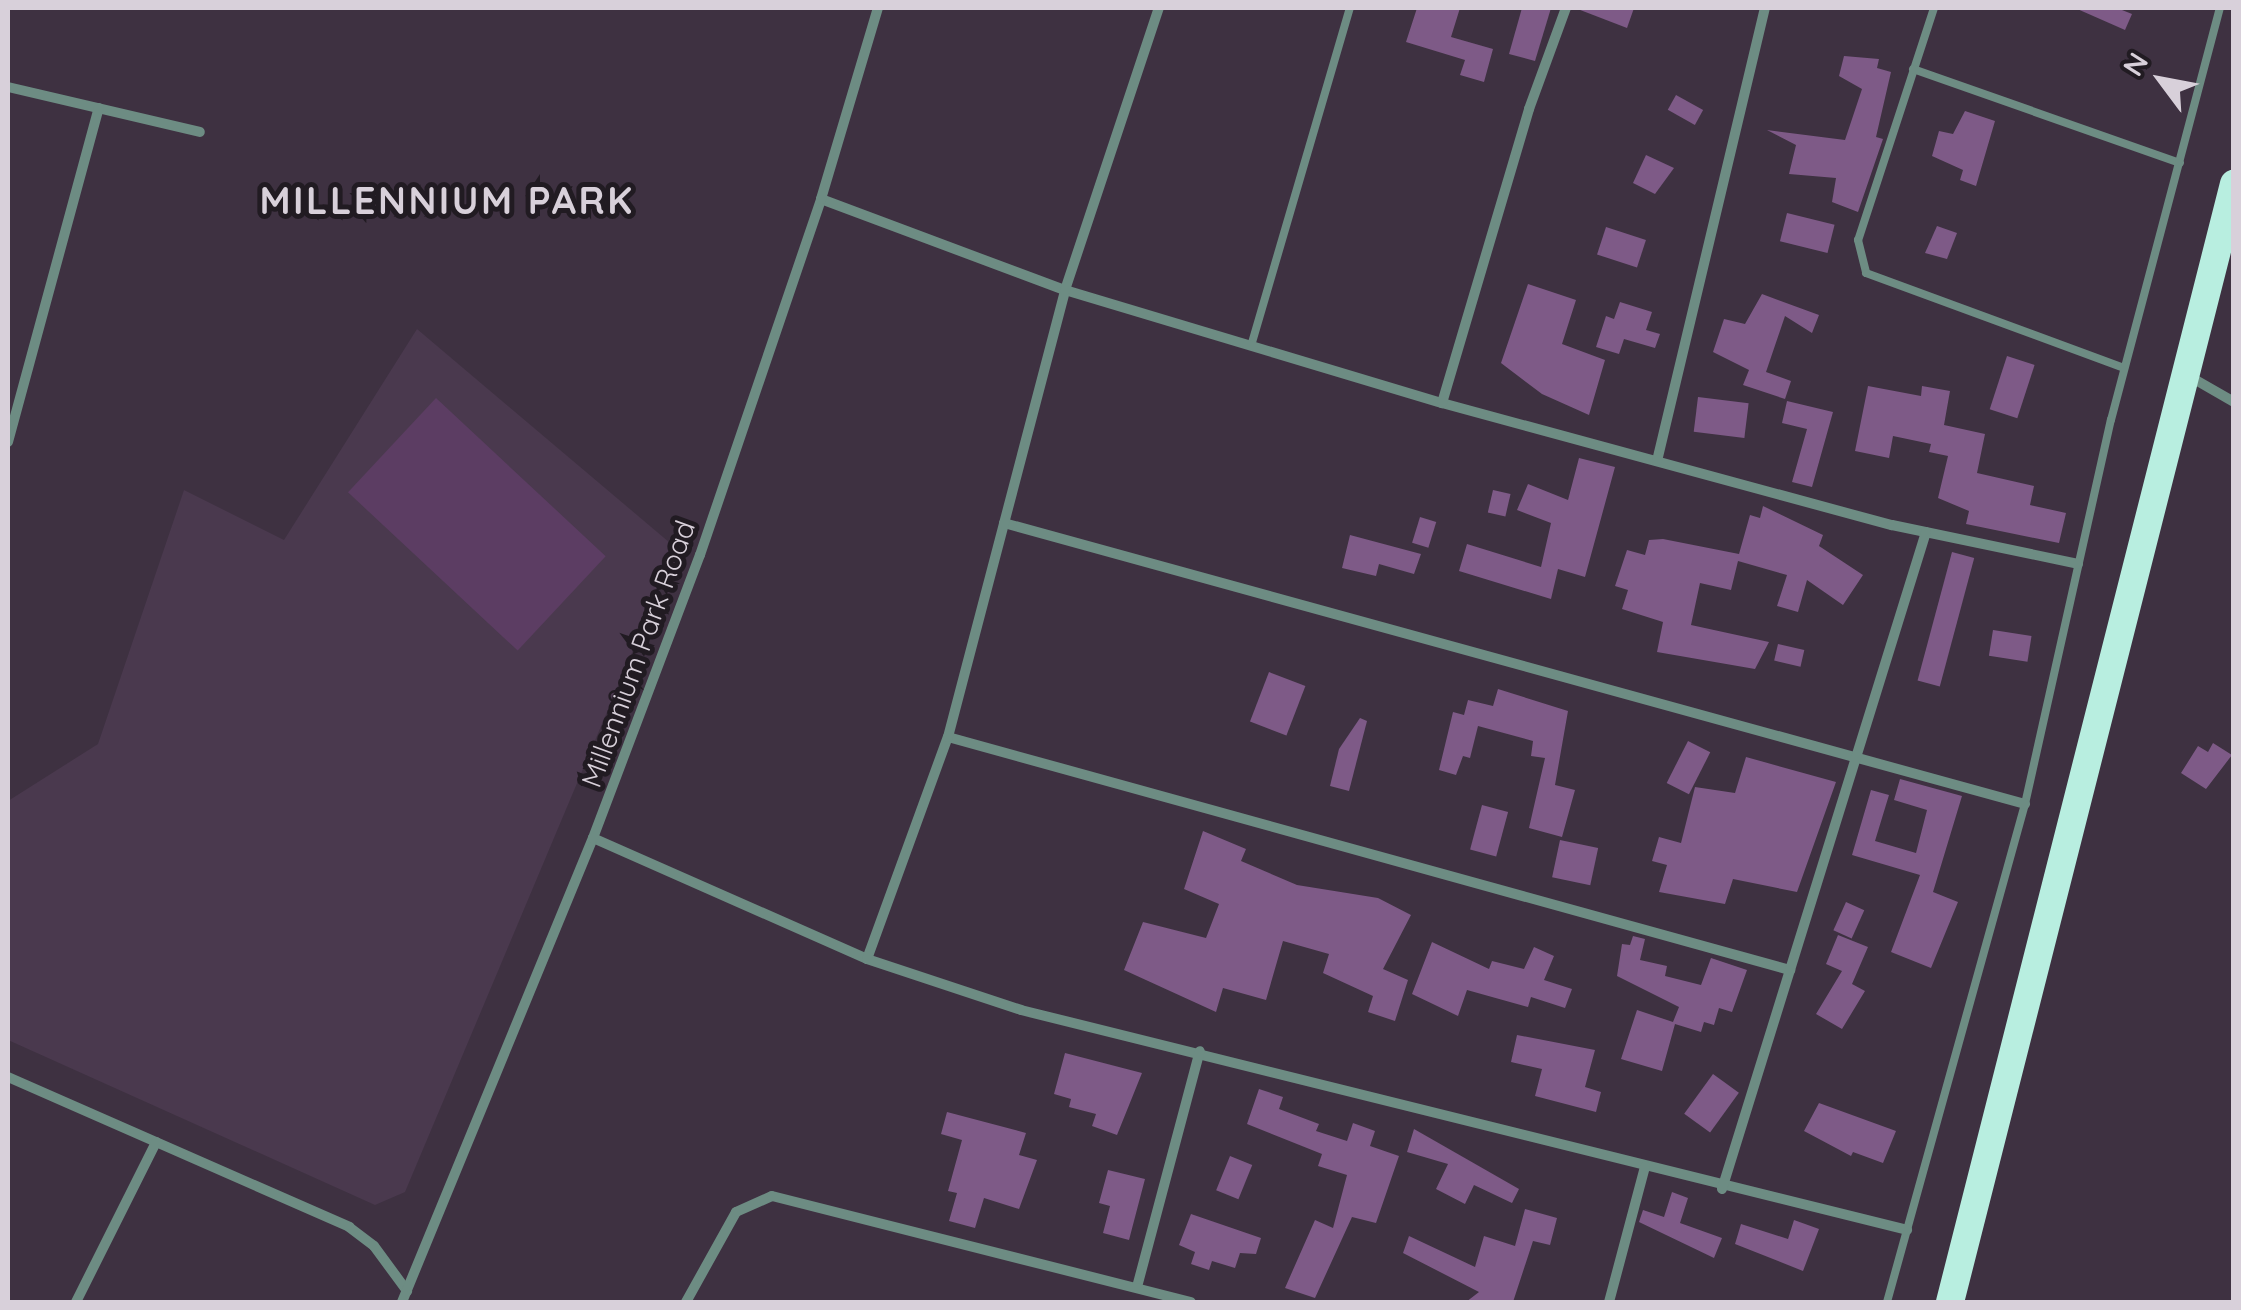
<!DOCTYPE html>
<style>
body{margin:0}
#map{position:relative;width:2241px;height:1310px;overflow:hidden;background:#3e3141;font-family:Quicksand,sans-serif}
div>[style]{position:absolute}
.built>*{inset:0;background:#4a394e}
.green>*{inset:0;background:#5c3d63;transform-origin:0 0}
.building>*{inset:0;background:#7e5a87;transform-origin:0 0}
.service>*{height:8px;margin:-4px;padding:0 4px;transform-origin:4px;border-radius:4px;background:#6d8c83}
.minor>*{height:10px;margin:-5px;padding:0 5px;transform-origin:5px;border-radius:5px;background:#6d8c83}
.trunk>*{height:28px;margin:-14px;padding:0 14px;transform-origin:14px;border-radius:14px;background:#b8eee0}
span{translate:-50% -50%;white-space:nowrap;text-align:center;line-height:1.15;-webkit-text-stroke:10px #211b22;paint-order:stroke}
.street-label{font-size:28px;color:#d8d0da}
.district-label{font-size:38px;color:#d8d0da;font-weight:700;letter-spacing:2.5px}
.frame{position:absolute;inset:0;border:10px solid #d8d0da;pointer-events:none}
.north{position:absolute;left:2111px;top:30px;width:100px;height:100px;-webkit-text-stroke:8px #211b22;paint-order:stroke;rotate:302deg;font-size:28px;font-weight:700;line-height:40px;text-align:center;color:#d8d0da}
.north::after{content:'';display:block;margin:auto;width:35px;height:45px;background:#d8d0da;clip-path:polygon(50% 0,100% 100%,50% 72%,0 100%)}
</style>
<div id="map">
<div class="built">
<div style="clip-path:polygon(417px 329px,676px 548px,405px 1192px,375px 1205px,8px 1040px,8px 801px,98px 744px,184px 490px,284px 540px)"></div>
</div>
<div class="green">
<div style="left:436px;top:398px;width:232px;height:129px;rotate:43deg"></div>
</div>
<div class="building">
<div style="clip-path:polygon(1417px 8px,1460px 8px,1451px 37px,1493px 49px,1484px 82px,1460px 75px,1465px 60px,1406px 42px)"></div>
<div style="clip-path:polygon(1522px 8px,1551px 8px,1535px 61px,1509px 54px)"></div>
<div style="clip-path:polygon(1575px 8px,1634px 8px,1627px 28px)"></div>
<div style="clip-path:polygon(2075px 8px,2117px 8px,2132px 14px,2125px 30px)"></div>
<div style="clip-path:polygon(1844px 56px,1879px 59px,1877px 68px,1891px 72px,1876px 137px,1883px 139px,1858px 212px,1832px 202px,1836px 178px,1789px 174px,1796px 145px,1767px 130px,1845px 140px,1862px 89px,1839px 76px)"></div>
<div style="left:1676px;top:95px;width:31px;height:17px;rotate:29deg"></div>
<div style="clip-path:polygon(1965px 111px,1995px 121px,1976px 186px,1960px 180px,1963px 170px,1932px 156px,1939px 131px,1953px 134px)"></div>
<div style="clip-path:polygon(1646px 155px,1674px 168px,1655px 194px,1633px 183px)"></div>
<div style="left:1787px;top:213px;width:49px;height:29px;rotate:14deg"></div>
<div style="clip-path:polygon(1937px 226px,1957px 233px,1947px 259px,1925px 253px)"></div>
<div style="left:1606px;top:227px;width:42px;height:29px;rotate:18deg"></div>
<div style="clip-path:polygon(1528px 284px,1576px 300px,1562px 344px,1605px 360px,1589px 415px,1542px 394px,1501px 363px)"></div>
<div style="clip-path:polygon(1762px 294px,1819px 315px,1812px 333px,1785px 316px,1766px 372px,1791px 381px,1785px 399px,1743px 385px,1749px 370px,1713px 352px,1724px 319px,1745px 324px)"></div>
<div style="clip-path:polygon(1620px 302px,1652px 312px,1646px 330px,1660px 334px,1655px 348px,1624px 339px,1619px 354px,1596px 347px,1606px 316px,1614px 319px)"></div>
<div style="left:2007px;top:356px;width:29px;height:56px;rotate:18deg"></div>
<div style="clip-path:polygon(1868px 386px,1921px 396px,1922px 386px,1950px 391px,1944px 425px,1985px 434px,1977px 473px,2034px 486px,2030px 505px,2066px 513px,2059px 543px,1966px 524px,1969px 511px,1938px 498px,1948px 456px,1929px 452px,1931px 444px,1893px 436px,1889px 458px,1855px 451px)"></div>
<div style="left:1698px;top:397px;width:51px;height:35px;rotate:7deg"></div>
<div style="clip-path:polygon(1787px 401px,1833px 412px,1812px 487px,1792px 482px,1807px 429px,1782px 423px)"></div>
<div style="clip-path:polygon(1579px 458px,1615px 467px,1585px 577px,1558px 569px,1551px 599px,1459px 571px,1467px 544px,1541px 567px,1551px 523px,1517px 510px,1528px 484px,1568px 500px)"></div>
<div style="left:1493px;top:490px;width:18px;height:23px;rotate:13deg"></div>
<div style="clip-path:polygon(1763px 506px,1823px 535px,1819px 546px,1863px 575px,1843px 605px,1807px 580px,1798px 612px,1777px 606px,1787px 575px,1738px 561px,1731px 590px,1700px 583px,1691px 625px,1769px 642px,1755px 669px,1657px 652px,1663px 622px,1622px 609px,1628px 590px,1615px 586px,1627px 550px,1645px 555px,1649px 540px,1663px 539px,1739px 554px,1750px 515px,1760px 518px)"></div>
<div style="left:1420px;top:517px;width:17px;height:27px;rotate:17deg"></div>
<div style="clip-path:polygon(1350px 535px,1421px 554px,1414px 574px,1379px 564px,1376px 576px,1342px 568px)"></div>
<div style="left:1952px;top:552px;width:23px;height:133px;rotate:15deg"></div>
<div style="left:1993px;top:630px;width:39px;height:26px;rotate:9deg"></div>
<div style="left:1778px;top:644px;width:27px;height:17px;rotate:13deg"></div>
<div style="left:1269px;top:672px;width:39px;height:53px;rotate:21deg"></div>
<div style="clip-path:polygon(1498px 689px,1568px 711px,1555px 785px,1575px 790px,1562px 837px,1529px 828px,1545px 758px,1531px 756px,1533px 741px,1478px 726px,1470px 758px,1463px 756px,1456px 775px,1439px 770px,1453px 712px,1464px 715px,1468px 700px,1493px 706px)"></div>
<div style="clip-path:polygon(1360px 718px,1367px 721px,1349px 791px,1330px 786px,1339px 749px)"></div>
<div style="left:1688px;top:741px;width:25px;height:47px;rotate:27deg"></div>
<div style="clip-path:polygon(2213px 743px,2232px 755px,2206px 789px,2181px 773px,2198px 746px,2208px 752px)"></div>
<div style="clip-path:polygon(1746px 757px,1836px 782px,1797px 892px,1733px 879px,1725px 904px,1659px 892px,1667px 865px,1652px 861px,1659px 837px,1681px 843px,1695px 787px,1735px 793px)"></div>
<div style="clip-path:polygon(1900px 779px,1962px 796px,1933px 892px,1958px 902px,1931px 968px,1891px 952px,1920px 875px,1852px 855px,1871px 790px,1889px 795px,1875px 841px,1916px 853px,1927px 810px,1894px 800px)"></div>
<div style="left:1482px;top:805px;width:27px;height:46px;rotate:15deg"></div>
<div style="clip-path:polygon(1203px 831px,1246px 849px,1241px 861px,1297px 885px,1378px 898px,1411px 915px,1383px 969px,1408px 980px,1395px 1021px,1368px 1012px,1373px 996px,1323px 973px,1329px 954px,1283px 941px,1266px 1000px,1223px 988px,1216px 1012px,1124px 970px,1143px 922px,1206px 938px,1219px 904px,1184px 889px)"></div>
<div style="left:1560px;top:840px;width:39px;height:38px;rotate:12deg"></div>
<div style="left:1846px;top:902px;width:20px;height:31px;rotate:24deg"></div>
<div style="clip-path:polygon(1838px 935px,1868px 947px,1852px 984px,1865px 991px,1842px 1029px,1816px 1014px,1842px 971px,1826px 964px)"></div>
<div style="clip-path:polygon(1633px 936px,1645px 939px,1640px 960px,1667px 966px,1665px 976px,1701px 985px,1711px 958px,1747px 970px,1732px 1012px,1719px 1008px,1714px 1025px,1704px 1022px,1701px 1032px,1675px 1024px,1662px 1071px,1621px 1059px,1637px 1010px,1673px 1022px,1679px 1007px,1617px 976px,1622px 944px,1630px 945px)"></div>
<div style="clip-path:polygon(1432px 942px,1489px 969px,1492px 961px,1524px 969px,1534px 947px,1554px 956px,1544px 980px,1572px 989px,1565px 1008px,1531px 997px,1528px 1007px,1467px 990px,1458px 1016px,1412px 994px)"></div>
<div style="clip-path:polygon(1517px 1035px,1595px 1050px,1585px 1087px,1601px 1092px,1596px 1112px,1535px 1096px,1542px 1069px,1511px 1062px)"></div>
<div style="clip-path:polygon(1065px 1053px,1142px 1073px,1117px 1135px,1092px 1126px,1096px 1114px,1069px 1107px,1071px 1099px,1054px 1094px)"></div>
<div style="left:1713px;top:1074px;width:32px;height:49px;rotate:36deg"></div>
<div style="clip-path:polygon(1259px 1089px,1283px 1097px,1279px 1109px,1319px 1124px,1316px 1131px,1347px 1141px,1353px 1123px,1375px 1131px,1370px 1146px,1399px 1156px,1376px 1223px,1352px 1217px,1315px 1298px,1285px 1288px,1315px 1220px,1333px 1228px,1347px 1175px,1318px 1166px,1322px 1154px,1247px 1124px)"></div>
<div style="clip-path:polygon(1819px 1103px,1896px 1131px,1883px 1163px,1853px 1152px,1851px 1156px,1804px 1131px)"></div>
<div style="clip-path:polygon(947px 1112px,1026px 1133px,1019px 1155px,1037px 1160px,1019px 1209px,984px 1198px,975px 1228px,949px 1221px,957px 1193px,948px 1191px,962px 1140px,941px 1134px)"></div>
<div style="clip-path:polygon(1414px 1129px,1519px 1189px,1512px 1203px,1474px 1185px,1465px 1204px,1436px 1189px,1448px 1164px,1407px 1152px)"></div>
<div style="left:1230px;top:1156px;width:24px;height:37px;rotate:22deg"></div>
<div style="clip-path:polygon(1108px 1170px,1145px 1179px,1129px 1240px,1103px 1233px,1110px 1206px,1099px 1203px)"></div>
<div style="clip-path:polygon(1672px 1192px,1688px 1198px,1680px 1223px,1722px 1238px,1714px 1258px,1639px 1222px,1643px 1210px,1664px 1217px)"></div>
<div style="clip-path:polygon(1525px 1209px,1557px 1218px,1550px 1245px,1533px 1241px,1513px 1302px,1466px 1302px,1479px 1292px,1403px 1253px,1409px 1236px,1475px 1267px,1484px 1236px,1515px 1246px)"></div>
<div style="clip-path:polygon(1191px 1214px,1261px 1238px,1256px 1254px,1240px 1253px,1235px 1268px,1212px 1261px,1209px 1270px,1191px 1264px,1195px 1252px,1179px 1245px)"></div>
<div style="clip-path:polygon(1794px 1220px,1819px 1229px,1803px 1271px,1735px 1244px,1741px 1224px,1788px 1239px)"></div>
</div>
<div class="service">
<div style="left:1934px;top:8px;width:244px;rotate:108.1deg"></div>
<div style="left:1858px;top:240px;width:34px;rotate:76deg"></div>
<div style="left:1866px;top:273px;width:275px;rotate:20.2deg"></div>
<div style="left:1913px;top:69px;width:283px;rotate:19.4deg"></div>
<div style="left:1251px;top:346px;width:352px;rotate:-73.7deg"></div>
<div style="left:1887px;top:1302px;width:517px;rotate:-74.51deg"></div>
<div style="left:2025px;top:804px;width:394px;rotate:-77.4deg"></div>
<div style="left:2111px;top:420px;width:426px;rotate:-75.2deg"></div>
</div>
<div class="minor">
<div style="left:8px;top:87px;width:197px;rotate:13.2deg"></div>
<div style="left:821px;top:199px;width:260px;rotate:20.5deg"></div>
<div style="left:1065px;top:290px;width:394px;rotate:16.7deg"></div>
<div style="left:1442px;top:403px;width:466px;rotate:15.2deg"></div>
<div style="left:1892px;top:525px;width:190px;rotate:11.8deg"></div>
<div style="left:2187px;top:375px;width:54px;rotate:29.9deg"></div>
<div style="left:1442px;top:403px;width:307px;rotate:-73.5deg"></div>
<div style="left:1529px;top:109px;width:108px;rotate:-69.9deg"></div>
<div style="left:8px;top:442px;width:346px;rotate:-74.8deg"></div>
<div style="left:1657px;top:461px;width:466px;rotate:-76.6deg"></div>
<div style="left:1004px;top:523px;width:1059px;rotate:15.39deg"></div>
<div style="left:948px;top:737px;width:874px;rotate:15.47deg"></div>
<div style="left:593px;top:838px;width:300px;rotate:23.8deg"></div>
<div style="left:867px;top:959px;width:162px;rotate:18.3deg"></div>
<div style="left:1021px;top:1010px;width:913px;rotate:13.94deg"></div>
<div style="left:867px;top:959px;width:236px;rotate:-70deg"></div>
<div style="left:948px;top:737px;width:462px;rotate:-75.3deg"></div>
<div style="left:1065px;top:290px;width:297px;rotate:-71.6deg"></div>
<div style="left:8px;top:1077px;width:373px;rotate:23.7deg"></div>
<div style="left:349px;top:1227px;width:31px;rotate:37deg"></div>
<div style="left:374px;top:1246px;width:56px;rotate:53.7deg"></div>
<div style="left:1722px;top:1189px;width:688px;rotate:-72.75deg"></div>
<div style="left:1137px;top:1287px;width:244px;rotate:-75.1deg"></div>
<div style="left:76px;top:1302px;width:179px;rotate:-63.4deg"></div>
<div style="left:402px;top:1302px;width:502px;rotate:-67.63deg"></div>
<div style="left:593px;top:838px;width:303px;rotate:-69.3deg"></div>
<div style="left:700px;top:555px;width:376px;rotate:-71.2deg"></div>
<div style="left:821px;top:199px;width:199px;rotate:-73.4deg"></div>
<div style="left:686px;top:1302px;width:103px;rotate:-60.9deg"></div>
<div style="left:736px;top:1212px;width:39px;rotate:-24deg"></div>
<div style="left:772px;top:1196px;width:432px;rotate:14.2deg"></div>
<div style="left:1609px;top:1302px;width:140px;rotate:-75.1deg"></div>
</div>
<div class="trunk">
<div style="left:1950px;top:1302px;width:1154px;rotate:-75.75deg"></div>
</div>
<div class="street-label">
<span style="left:638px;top:654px;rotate:-70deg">Millennium Park Road</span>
</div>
<div class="district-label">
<span style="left:447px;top:201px">MILLENNIUM PARK</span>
</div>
<div class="frame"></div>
<div class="north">N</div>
</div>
